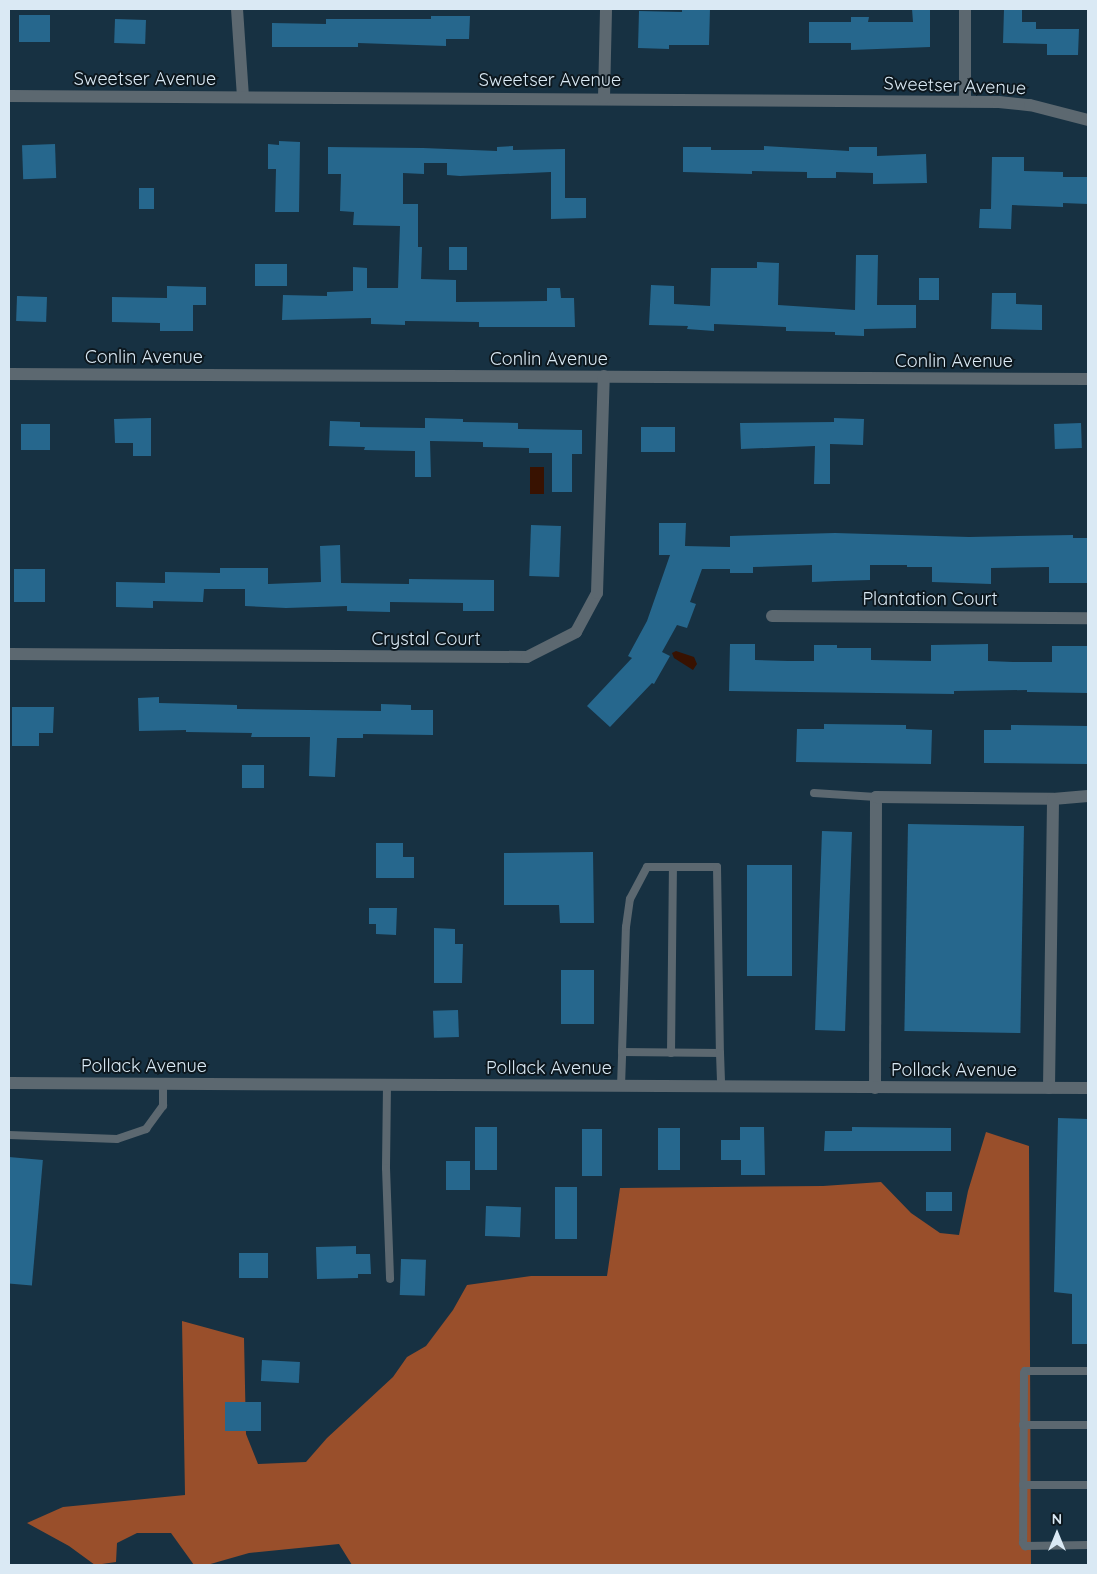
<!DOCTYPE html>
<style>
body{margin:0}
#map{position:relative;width:1097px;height:1574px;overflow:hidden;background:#173142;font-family:Quicksand,sans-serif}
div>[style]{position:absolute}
.forest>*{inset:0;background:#994f2b}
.water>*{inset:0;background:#381201;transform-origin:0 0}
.building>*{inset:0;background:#26678d;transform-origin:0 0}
.service>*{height:8px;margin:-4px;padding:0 4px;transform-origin:4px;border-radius:4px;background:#5c6870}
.minor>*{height:12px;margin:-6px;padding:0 6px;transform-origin:6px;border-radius:6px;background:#5c6870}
.tertiary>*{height:12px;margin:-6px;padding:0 6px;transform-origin:6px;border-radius:6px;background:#5c6870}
span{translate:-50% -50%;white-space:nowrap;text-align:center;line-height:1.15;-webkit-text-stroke:4px #0d181f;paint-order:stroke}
.street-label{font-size:18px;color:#dae9f4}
.frame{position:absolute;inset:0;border:10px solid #dae9f4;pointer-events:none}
.north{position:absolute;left:1032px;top:1509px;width:50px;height:50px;-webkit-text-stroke:4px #0d181f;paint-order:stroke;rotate:0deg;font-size:14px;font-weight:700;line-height:20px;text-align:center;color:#dae9f4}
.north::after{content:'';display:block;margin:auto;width:18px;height:22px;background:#dae9f4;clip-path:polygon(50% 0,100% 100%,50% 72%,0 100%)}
</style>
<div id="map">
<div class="forest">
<div style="clip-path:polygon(986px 1132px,1029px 1146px,1031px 1565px,352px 1565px,339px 1544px,249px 1553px,207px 1565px,194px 1565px,171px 1533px,137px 1533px,117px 1543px,116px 1562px,95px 1565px,69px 1546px,27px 1523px,63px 1507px,185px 1495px,182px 1321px,244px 1338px,246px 1434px,258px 1464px,306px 1462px,327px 1438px,393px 1377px,407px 1357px,426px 1346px,453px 1310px,467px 1285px,531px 1276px,607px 1276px,620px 1188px,823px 1186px,881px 1182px,911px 1213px,940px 1233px,959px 1235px,968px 1191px)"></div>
</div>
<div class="water">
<div style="left:530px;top:467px;width:14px;height:27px"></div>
<div style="clip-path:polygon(676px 651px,694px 657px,697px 664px,693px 670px,674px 658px,672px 653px)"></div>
</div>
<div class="building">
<div style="clip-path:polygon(682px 9px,710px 9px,709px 45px,669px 45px,669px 49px,638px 48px,639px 11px,682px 12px)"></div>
<div style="clip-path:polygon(912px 9px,930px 9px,930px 47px,851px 50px,851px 43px,809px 43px,809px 22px,851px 22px,851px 17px,869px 17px,868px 22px,913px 22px)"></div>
<div style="clip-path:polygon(1004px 9px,1022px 9px,1022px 22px,1036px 22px,1036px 29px,1079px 29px,1078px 55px,1047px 55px,1047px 44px,1003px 43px)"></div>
<div style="left:19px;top:15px;width:31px;height:27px"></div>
<div style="clip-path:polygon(431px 16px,470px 16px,469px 39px,446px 39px,446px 46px,358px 43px,358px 47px,272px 47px,272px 23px,326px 24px,326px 19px,431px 19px)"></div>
<div style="left:115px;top:19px;width:31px;height:24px;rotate:2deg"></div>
<div style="clip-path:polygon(279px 141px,300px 142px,299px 212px,275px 212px,276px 169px,268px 169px,268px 144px,279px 145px)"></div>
<div style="left:55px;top:144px;width:34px;height:33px;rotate:88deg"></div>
<div style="clip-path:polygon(513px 146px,513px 150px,565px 149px,565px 198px,586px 198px,586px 218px,551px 219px,551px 172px,460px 176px,447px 175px,447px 163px,424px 163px,424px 174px,403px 173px,403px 204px,418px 204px,418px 247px,422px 247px,421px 279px,456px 280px,456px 302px,547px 301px,547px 288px,560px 288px,561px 298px,574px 298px,575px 327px,479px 327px,479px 322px,405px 321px,405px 325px,371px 324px,371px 318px,282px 320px,283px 295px,327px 296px,327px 292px,353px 291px,353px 267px,367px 268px,367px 288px,398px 288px,400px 226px,353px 225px,354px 212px,340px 211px,341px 174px,328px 174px,328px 147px,423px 148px,497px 151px,497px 147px)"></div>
<div style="clip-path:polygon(764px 146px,849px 151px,849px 147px,877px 147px,877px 156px,926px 154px,927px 183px,873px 184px,873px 173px,836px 172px,836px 178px,807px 178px,807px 172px,752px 171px,752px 174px,683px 172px,683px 147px,711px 147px,711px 150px,764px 150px)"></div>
<div style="clip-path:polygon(992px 157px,1024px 157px,1024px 171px,1063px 172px,1063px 177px,1088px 177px,1088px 204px,1063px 203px,1063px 207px,1012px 205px,1011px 229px,979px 228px,980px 209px,991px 209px)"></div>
<div style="left:139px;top:188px;width:15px;height:21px"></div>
<div style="left:467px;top:247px;width:23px;height:18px;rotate:90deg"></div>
<div style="clip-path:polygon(856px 255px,878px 255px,877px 305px,916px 305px,916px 328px,864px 329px,864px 336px,835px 335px,835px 332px,786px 331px,786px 327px,714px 324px,714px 331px,687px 329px,688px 326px,649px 325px,651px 285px,674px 286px,674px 304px,710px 306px,711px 268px,757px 268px,757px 262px,779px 263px,778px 305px,855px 310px)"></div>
<div style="left:255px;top:264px;width:32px;height:22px"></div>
<div style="left:919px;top:278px;width:20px;height:22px"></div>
<div style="clip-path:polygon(167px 286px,206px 287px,206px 305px,193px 305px,193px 331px,160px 331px,160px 323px,112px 322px,112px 297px,167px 298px)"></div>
<div style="clip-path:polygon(992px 293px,1016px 293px,1016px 304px,1042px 305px,1042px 330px,991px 329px)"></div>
<div style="left:17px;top:296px;width:30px;height:25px;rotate:2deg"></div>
<div style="clip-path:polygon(151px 418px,151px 456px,133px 456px,133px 443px,115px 443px,114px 419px)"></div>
<div style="clip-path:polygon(425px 418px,463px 419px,463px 422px,518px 423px,518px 429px,582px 430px,582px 454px,572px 454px,572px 492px,552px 492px,552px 453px,529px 453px,529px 448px,483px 447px,483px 442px,430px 441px,431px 477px,415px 477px,415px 451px,364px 450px,365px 447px,329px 446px,330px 421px,360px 422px,360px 427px,425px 428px)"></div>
<div style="clip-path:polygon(834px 418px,864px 419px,863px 445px,830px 444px,830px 484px,814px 484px,815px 446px,741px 449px,740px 423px,834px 422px)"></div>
<div style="left:1081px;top:423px;width:25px;height:27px;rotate:88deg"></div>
<div style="left:21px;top:424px;width:29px;height:26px"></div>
<div style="left:641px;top:427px;width:34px;height:25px"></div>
<div style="clip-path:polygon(659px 523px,686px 523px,685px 546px,730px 547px,730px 536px,835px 533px,969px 537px,1073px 535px,1073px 538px,1088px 538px,1088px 583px,1049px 583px,1049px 567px,991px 568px,991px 584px,932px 582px,932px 567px,907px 567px,907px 565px,870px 565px,870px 580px,835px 581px,812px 582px,812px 565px,753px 567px,753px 573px,730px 573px,730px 569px,702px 569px,690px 602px,696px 604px,687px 628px,677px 625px,662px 652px,670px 656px,654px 684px,652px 683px,610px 727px,587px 706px,632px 658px,628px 656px,647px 621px,670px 555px,659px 555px)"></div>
<div style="left:531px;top:525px;width:30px;height:51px;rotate:2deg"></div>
<div style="clip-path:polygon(340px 545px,341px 583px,409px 584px,409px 579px,494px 580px,494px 611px,463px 611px,463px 603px,390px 602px,390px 612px,347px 611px,347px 606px,286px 608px,245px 606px,245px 589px,204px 589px,203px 602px,153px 601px,153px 608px,116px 607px,116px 582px,165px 583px,165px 572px,220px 573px,220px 568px,268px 568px,268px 584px,321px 582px,320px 546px)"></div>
<div style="left:14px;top:569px;width:31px;height:33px"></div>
<div style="clip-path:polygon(730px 644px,755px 644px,755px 660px,788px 661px,814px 661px,814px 645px,837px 645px,837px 648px,871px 648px,871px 660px,931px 661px,931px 645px,988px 644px,988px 661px,1013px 662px,1052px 662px,1052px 646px,1088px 646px,1088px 693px,1027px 692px,1027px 690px,954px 691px,954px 694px,729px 691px)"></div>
<div style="clip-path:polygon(159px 697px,159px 703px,237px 705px,237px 709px,381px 711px,381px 704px,411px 705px,411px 710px,433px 710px,433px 735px,363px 734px,363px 738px,337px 738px,335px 777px,309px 776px,310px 737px,251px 737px,252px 733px,186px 732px,186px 730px,139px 731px,138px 698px)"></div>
<div style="clip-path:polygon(12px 707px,54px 707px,53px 733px,39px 733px,39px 746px,12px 746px)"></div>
<div style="clip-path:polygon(824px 724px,906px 725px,906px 729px,932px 730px,931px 764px,796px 762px,797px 729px,824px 729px)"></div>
<div style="clip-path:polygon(1011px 725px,1088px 726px,1088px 764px,984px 763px,984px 730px,1011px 730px)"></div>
<div style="left:242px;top:765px;width:22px;height:23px"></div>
<div style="left:908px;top:824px;width:116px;height:207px;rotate:1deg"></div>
<div style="left:822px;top:831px;width:30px;height:199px;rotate:2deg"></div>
<div style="clip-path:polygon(376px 843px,403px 843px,403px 857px,414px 857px,414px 878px,376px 878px)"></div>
<div style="clip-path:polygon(593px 852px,594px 923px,560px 923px,559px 905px,504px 905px,504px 853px)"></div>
<div style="left:747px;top:865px;width:45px;height:111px"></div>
<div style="clip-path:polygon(369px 908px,397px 908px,396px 935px,376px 934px,376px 924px,369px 924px)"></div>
<div style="clip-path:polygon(434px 928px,455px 929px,455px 944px,463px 944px,462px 983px,434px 983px)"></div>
<div style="left:561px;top:970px;width:33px;height:54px"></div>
<div style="left:458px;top:1010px;width:27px;height:25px;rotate:88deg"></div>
<div style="clip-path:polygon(1058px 1118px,1088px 1119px,1088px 1344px,1072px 1344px,1072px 1294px,1054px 1292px)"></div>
<div style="left:475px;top:1127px;width:22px;height:43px"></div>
<div style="clip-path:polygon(740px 1127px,764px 1127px,765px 1175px,741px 1175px,741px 1160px,721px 1160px,721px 1140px,740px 1140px)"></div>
<div style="clip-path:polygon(852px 1127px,951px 1128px,951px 1151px,824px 1151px,825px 1131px,852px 1131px)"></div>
<div style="left:680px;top:1128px;width:42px;height:22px;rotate:90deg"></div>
<div style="left:582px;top:1129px;width:20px;height:47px"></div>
<div style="left:9px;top:1157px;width:34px;height:126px;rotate:5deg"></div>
<div style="left:446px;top:1161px;width:24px;height:29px"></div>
<div style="left:555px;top:1187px;width:22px;height:52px"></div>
<div style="left:952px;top:1192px;width:19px;height:26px;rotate:90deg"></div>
<div style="left:486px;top:1206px;width:35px;height:30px;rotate:2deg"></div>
<div style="clip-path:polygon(356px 1246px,356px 1254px,370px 1254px,371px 1274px,358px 1274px,358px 1278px,317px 1279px,316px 1247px)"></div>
<div style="left:239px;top:1253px;width:29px;height:25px"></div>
<div style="left:401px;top:1259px;width:25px;height:36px;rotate:2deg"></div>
<div style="left:262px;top:1360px;width:38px;height:21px;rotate:3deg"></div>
<div style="left:225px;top:1402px;width:36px;height:29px"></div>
</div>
<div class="service">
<div style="left:814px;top:793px;width:62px;rotate:3.7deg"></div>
<div style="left:671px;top:1053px;width:186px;rotate:-89.4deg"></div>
<div style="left:720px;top:1053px;width:98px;rotate:-179.4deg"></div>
<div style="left:622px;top:1052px;width:125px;rotate:-88.2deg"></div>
<div style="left:626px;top:927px;width:28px;rotate:-82deg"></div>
<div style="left:630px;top:899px;width:36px;rotate:-62deg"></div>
<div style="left:647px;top:867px;width:70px"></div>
<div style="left:717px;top:867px;width:186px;rotate:89.1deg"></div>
<div style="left:720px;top:1053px;width:34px;rotate:88deg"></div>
<div style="left:387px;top:1085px;width:83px;rotate:90.7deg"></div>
<div style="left:386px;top:1168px;width:111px;rotate:87.9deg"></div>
<div style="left:621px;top:1086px;width:34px;rotate:-88deg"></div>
<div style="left:9px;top:1135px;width:108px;rotate:2.1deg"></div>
<div style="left:117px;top:1139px;width:31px;rotate:-19deg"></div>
<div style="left:146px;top:1129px;width:29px;rotate:-54deg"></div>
<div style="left:163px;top:1106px;width:22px;rotate:-90deg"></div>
<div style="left:1088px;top:1371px;width:63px;rotate:180deg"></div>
<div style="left:1025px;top:1371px;width:2px;rotate:117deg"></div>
<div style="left:1024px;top:1373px;width:170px;rotate:90.3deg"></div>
<div style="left:1023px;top:1543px;width:4px;rotate:56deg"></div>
<div style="left:1025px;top:1546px;width:63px;rotate:-0.9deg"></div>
<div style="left:1023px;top:1425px;width:65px"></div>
<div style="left:1023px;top:1485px;width:65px"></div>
</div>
<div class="minor">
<div style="left:237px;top:9px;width:88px;rotate:86.1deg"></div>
<div style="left:9px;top:96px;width:990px;rotate:0.35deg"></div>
<div style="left:999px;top:102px;width:31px;rotate:6deg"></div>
<div style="left:1030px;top:105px;width:60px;rotate:14.5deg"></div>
<div style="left:604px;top:98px;width:89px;rotate:-88.7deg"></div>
<div style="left:965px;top:101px;width:92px;rotate:-90deg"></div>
<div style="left:9px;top:374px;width:1079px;rotate:0.27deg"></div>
<div style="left:772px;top:616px;width:316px;rotate:0.4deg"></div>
<div style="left:9px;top:654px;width:518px;rotate:0.33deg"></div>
<div style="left:527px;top:657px;width:55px;rotate:-27deg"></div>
<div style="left:576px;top:632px;width:44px;rotate:-61.7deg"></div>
<div style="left:597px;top:593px;width:217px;rotate:-88.2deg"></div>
<div style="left:875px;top:1088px;width:291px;rotate:-89.8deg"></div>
<div style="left:876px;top:797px;width:177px;rotate:0.6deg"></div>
<div style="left:1053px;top:799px;width:35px;rotate:-5deg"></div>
<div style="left:1049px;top:1088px;width:289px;rotate:-89.2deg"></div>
</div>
<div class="tertiary">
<div style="left:9px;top:1083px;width:1079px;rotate:0.27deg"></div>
</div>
<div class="street-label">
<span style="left:145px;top:79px">Sweetser Avenue</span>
<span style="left:550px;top:80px">Sweetser Avenue</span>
<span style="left:955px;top:86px;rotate:2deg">Sweetser Avenue</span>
<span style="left:144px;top:357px">Conlin Avenue</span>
<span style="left:549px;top:359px">Conlin Avenue</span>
<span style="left:954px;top:361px">Conlin Avenue</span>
<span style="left:930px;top:599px">Plantation Court</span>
<span style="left:426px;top:639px">Crystal Court</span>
<span style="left:144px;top:1066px">Pollack Avenue</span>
<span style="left:549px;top:1068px">Pollack Avenue</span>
<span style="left:954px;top:1070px">Pollack Avenue</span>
</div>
<div class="frame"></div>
<div class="north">N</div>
</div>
